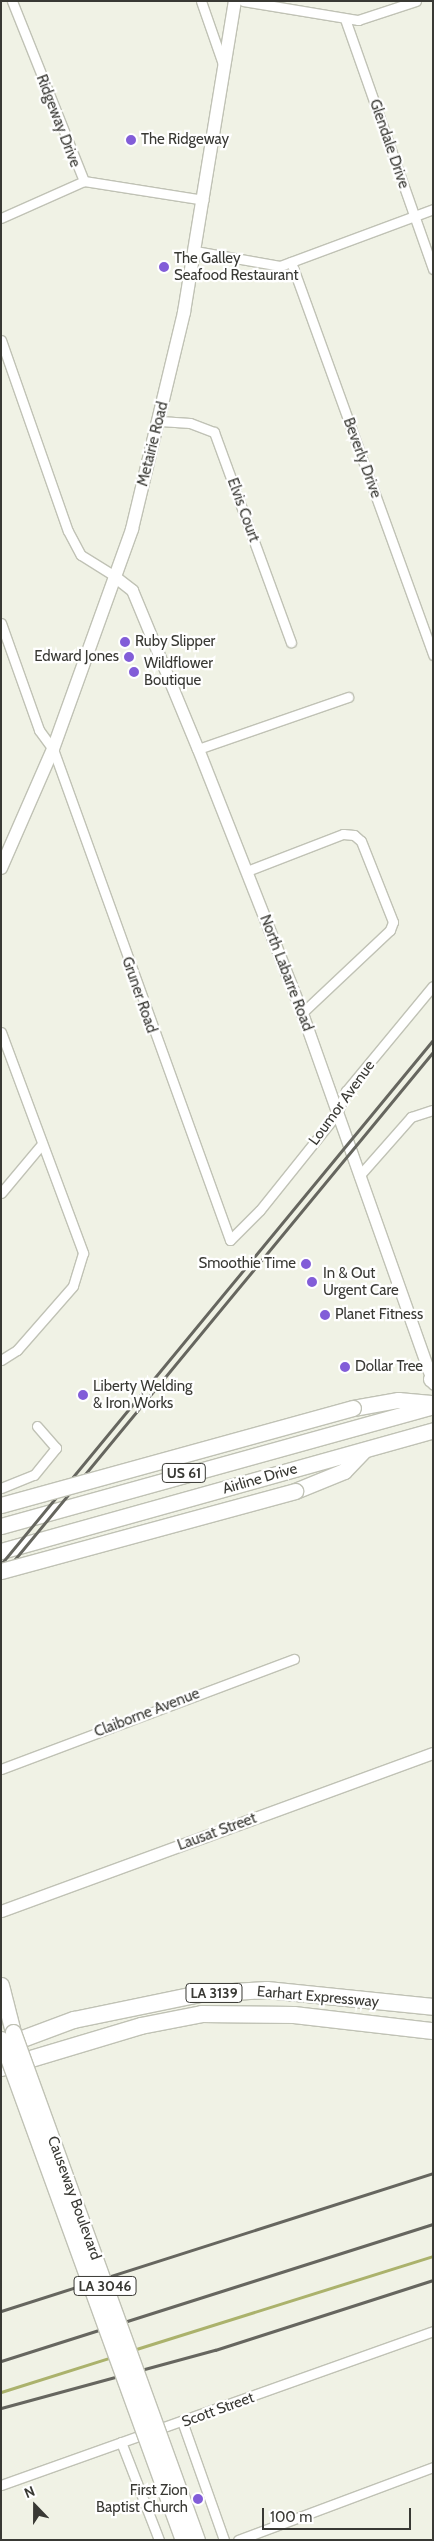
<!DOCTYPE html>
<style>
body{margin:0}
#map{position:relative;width:434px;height:2541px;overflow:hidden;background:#f0f2e5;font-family:Cabin,sans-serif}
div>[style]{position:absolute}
.stream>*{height:3px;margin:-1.5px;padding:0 1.5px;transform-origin:1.5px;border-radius:1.5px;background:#abb26c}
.roads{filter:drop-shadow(1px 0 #c0c2b5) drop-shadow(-1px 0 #c0c2b5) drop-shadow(0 1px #c0c2b5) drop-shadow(0 -1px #c0c2b5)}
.minor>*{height:9px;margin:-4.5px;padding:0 4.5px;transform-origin:4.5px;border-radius:4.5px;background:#fff}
.tertiary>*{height:11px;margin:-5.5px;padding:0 5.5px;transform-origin:5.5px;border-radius:5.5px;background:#fff}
.secondary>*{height:12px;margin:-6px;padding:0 6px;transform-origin:6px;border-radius:6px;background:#fff}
.trunk>*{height:15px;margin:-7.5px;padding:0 7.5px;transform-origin:7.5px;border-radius:7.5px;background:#fff}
.motorway>*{height:16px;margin:-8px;padding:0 8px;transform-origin:8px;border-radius:8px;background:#fff}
.rail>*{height:3px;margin:-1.5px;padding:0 1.5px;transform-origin:1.5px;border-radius:1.5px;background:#66665f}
.bridges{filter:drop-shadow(1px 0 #c0c2b5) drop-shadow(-1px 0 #c0c2b5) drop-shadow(0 1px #c0c2b5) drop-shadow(0 -1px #c0c2b5)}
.trunk-bridge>*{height:15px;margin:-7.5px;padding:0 7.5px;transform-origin:7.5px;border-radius:7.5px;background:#fff}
.dots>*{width:14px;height:14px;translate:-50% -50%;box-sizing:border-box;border:2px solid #fff;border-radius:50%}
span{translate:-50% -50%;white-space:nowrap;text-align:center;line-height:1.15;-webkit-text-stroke:4.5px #fff;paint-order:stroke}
.shield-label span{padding:1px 4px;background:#fff;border:1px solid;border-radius:4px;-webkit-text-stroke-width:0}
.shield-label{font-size:14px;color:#393934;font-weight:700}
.street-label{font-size:15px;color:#393934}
.poi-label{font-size:15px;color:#393934}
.left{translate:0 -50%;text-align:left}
.right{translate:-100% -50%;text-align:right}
.frame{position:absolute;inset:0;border:2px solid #393934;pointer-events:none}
.north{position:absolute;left:10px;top:2481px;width:50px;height:50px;-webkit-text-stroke:4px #fff;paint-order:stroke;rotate:338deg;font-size:14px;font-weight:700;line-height:20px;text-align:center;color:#393934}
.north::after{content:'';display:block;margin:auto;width:18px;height:22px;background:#393934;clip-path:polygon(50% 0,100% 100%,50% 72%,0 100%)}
.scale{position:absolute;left:262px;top:2508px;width:149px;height:22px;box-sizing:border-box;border:2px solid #393934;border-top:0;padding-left:6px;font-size:15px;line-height:18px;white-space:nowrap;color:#393934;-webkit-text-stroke:4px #fff;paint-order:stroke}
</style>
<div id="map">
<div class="stream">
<div style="left:133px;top:2350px;width:314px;rotate:-17.4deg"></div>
<div style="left:1px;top:2392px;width:116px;rotate:-17.5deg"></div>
</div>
<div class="roads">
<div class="minor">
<div style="left:12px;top:1px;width:194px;rotate:68.2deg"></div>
<div style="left:84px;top:181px;width:121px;rotate:9deg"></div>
<div style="left:201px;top:1px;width:67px;rotate:70.8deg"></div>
<div style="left:243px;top:1px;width:117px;rotate:9.4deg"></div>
<div style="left:358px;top:20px;width:61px;rotate:-18.1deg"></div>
<div style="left:345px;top:19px;width:265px;rotate:70.6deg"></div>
<div style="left:1px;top:218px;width:91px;rotate:-24deg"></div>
<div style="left:195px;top:251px;width:86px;rotate:10deg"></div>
<div style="left:280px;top:266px;width:163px;rotate:-20.4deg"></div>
<div style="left:291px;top:262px;width:418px;rotate:70.1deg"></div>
<div style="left:1px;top:340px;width:202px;rotate:70.7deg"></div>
<div style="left:68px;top:531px;width:27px;rotate:62deg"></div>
<div style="left:81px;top:555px;width:39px;rotate:32deg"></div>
<div style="left:160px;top:421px;width:30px;rotate:4deg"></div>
<div style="left:190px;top:423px;width:26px;rotate:21deg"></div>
<div style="left:214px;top:432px;width:224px;rotate:69.9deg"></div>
<div style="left:1px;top:623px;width:114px;rotate:70.4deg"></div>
<div style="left:39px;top:730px;width:24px;rotate:54deg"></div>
<div style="left:53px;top:749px;width:522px;rotate:70.18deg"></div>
<div style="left:230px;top:1240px;width:42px;rotate:-45deg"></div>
<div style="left:260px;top:1210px;width:123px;rotate:-51.3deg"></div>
<div style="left:337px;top:1114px;width:25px;rotate:-69deg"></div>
<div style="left:346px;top:1091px;width:136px;rotate:-50.4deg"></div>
<div style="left:198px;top:749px;width:159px;rotate:-19.1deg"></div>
<div style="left:247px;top:871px;width:103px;rotate:-21.1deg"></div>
<div style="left:343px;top:834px;width:11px;rotate:5deg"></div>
<div style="left:354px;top:835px;width:9px;rotate:41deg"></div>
<div style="left:361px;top:841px;width:87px;rotate:68.4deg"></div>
<div style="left:393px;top:922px;width:9px;rotate:111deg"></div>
<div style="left:390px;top:930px;width:121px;rotate:136.7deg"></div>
<div style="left:1px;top:1032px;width:236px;rotate:69.6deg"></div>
<div style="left:83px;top:1253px;width:34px;rotate:107deg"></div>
<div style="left:73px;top:1286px;width:85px;rotate:131.2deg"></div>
<div style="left:17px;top:1350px;width:19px;rotate:148deg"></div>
<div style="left:359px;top:1176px;width:79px;rotate:-48.6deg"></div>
<div style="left:411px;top:1117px;width:23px;rotate:-18deg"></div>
<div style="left:1px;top:1193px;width:64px;rotate:-50.1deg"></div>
<div style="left:1px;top:1488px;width:35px;rotate:-22deg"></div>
<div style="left:34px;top:1475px;width:35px;rotate:-51deg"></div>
<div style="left:56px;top:1448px;width:29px;rotate:-131deg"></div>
<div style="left:1px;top:1769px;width:313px;rotate:-20.6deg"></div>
<div style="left:183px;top:2424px;width:123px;rotate:70.5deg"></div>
<div style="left:121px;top:2442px;width:105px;rotate:68.8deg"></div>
<div style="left:1px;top:2485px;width:459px;rotate:-19.6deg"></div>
<div style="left:238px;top:2540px;width:208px;rotate:-20.5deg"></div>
</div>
<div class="tertiary">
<div style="left:114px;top:576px;width:23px;rotate:38deg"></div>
<div style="left:132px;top:590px;width:172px;rotate:67.5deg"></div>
<div style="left:198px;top:749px;width:284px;rotate:68.5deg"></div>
<div style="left:302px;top:1013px;width:393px;rotate:70.5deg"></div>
<div style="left:1px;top:1911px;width:460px;rotate:-20.1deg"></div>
</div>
<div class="secondary">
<div style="left:1px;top:868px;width:130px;rotate:-66.4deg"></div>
<div style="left:53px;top:749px;width:234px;rotate:-70.2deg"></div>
<div style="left:132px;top:529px;width:223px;rotate:-76.5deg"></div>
<div style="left:184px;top:312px;width:315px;rotate:-80.7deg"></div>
</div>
<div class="trunk">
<div style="left:431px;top:1379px;width:2px"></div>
<div style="left:353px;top:1408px;width:46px;rotate:-10.1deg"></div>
<div style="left:398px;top:1400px;width:33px;rotate:5deg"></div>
<div style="left:295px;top:1491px;width:53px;rotate:-22.2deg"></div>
<div style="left:344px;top:1471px;width:28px;rotate:-46deg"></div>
<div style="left:1px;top:1526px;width:448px;rotate:-15.5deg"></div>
<div style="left:1px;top:1551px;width:449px;rotate:-15.6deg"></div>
<div style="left:1px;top:1985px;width:49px;rotate:75.7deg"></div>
</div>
<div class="motorway">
<div style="left:4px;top:2046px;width:75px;rotate:-20.4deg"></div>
<div style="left:74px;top:2020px;width:128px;rotate:-11.7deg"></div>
<div style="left:199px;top:1994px;width:68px;rotate:-3.4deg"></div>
<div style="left:267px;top:1990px;width:167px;rotate:5.8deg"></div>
<div style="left:1px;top:2068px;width:146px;rotate:-16.7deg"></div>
<div style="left:141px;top:2026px;width:62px;rotate:-11.1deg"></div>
<div style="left:202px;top:2014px;width:92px;rotate:0.6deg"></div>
<div style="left:294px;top:2015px;width:140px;rotate:6.6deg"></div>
</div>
</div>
<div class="rail">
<div style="left:1px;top:1564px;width:679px;rotate:-50.5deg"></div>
<div style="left:1px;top:1576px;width:679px;rotate:-50.5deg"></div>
<div style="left:1px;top:2311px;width:454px;rotate:-17.7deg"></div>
<div style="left:1px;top:2361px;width:453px;rotate:-17.6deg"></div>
<div style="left:1px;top:2408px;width:222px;rotate:-15.2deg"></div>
<div style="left:215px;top:2350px;width:229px;rotate:-17.8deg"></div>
</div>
<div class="bridges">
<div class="trunk-bridge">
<div style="left:1px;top:1505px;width:365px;rotate:-15.4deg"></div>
<div style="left:1px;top:1571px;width:305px;rotate:-15.2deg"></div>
<div style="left:13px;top:2032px;width:540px;rotate:70.09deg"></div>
<div style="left:1px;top:2039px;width:533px;rotate:70.04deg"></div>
</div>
</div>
<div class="dots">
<div style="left:131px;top:140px;background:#825dd8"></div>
<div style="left:164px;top:267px;background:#825dd8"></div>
<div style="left:125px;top:642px;background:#825dd8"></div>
<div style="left:129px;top:657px;background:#825dd8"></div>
<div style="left:134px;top:672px;background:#825dd8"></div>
<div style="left:306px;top:1264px;background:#825dd8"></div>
<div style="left:312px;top:1282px;background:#825dd8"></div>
<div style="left:325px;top:1315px;background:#825dd8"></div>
<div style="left:345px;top:1367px;background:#825dd8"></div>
<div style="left:83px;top:1395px;background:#825dd8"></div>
<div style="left:198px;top:2499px;background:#825dd8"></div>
</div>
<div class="shield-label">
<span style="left:184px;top:1473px">US 61</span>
<span style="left:214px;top:1993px">LA 3139</span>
<span style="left:105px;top:2286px">LA 3046</span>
</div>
<div class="street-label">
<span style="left:58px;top:121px;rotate:69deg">Ridgeway Drive</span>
<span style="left:389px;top:144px;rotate:71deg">Glendale Drive</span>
<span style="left:153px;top:444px;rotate:-76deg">Metairie Road</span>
<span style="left:362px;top:458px;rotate:70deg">Beverly Drive</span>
<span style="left:243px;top:510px;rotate:70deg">Elvis Court</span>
<span style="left:286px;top:973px;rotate:69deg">North Labarre Road</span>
<span style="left:139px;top:995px;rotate:71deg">Gruner Road</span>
<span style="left:342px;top:1103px;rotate:-54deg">Loumor Avenue</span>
<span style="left:260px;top:1479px;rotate:-16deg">Airline Drive</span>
<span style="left:147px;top:1713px;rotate:-21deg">Claiborne Avenue</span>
<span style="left:217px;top:1832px;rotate:-20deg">Lausat Street</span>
<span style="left:318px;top:1997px;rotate:5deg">Earhart Expressway</span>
<span style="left:74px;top:2198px;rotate:70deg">Causeway Boulevard</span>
<span style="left:218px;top:2410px;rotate:-20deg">Scott Street</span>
</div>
<div class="poi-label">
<span class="left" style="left:141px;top:140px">The Ridgeway</span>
<span class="left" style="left:174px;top:267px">The Galley<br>Seafood Restaurant</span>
<span class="left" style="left:135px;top:642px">Ruby Slipper</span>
<span class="right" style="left:119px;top:657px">Edward Jones</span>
<span class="left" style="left:144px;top:672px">Wildflower<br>Boutique</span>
<span class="right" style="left:296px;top:1264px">Smoothie Time</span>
<span class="left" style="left:323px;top:1282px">In &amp; Out<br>Urgent Care</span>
<span class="left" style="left:335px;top:1315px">Planet Fitness</span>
<span class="left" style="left:355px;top:1367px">Dollar Tree</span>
<span class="left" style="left:93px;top:1395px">Liberty Welding<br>&amp; Iron Works</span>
<span class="right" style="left:188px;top:2499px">First Zion<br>Baptist Church</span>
</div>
<div class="frame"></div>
<div class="north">N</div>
<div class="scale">100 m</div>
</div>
